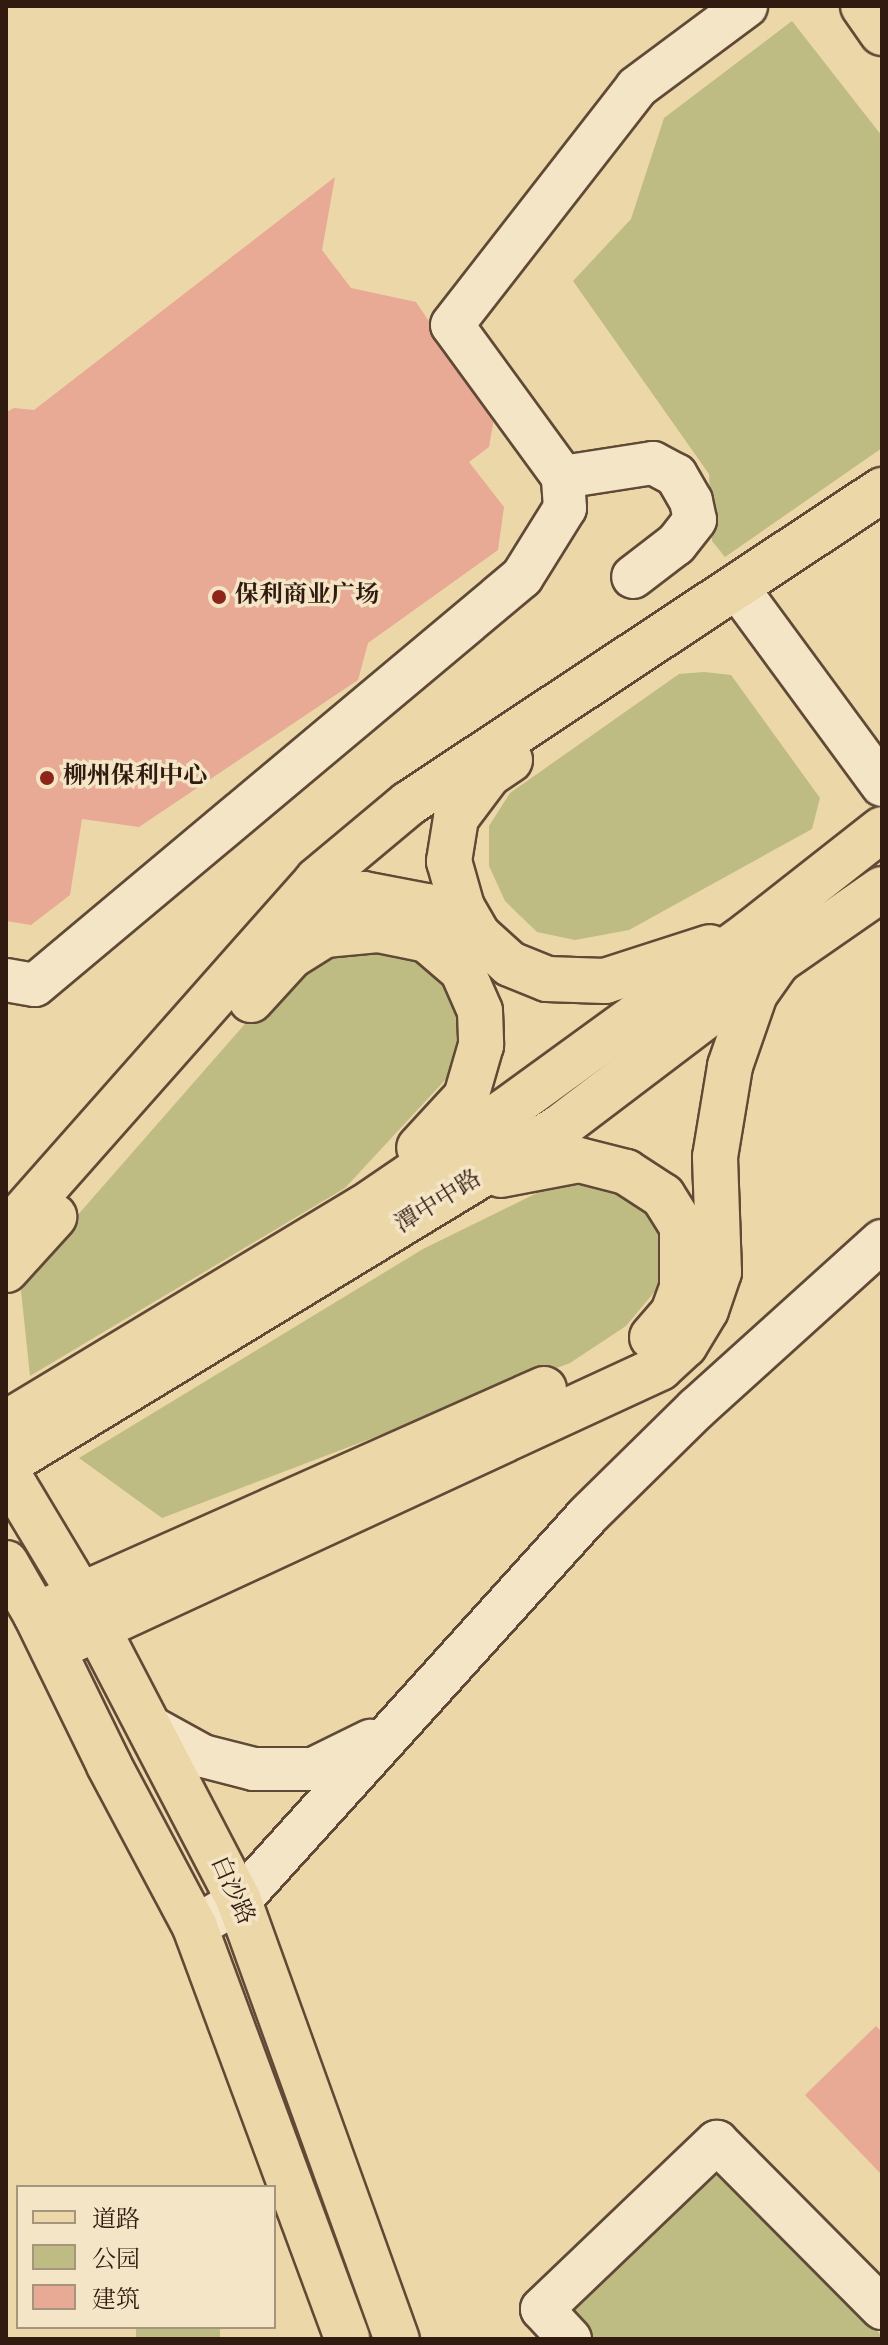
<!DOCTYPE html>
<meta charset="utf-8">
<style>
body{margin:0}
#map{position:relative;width:888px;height:2345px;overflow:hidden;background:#ecd7a8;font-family:"Old Standard TT","Noto Serif SC",serif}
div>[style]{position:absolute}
.green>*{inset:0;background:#bebc83;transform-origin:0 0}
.building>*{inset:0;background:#e8aa94}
.roads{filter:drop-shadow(2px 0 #604a37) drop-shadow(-2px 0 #604a37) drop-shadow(0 2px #604a37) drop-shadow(0 -2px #604a37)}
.minor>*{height:42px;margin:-21px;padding:0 21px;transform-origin:21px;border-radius:21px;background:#f3e5c6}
.major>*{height:44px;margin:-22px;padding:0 22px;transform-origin:22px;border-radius:22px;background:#ecd7a8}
.dots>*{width:22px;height:22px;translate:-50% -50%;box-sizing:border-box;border:4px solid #f3e5c6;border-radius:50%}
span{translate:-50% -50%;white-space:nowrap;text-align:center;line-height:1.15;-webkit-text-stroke:7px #f3e5c6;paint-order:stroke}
.poi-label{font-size:24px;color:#311b11;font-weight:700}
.left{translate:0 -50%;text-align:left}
.street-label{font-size:24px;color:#311b11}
.frame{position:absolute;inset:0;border:8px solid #311b11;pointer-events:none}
.legend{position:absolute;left:16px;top:2185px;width:260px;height:144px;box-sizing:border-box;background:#f3e5c6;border:2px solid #a5947e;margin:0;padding:10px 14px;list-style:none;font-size:24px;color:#311b11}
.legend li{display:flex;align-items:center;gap:16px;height:40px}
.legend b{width:40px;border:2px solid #a5947e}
</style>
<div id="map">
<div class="green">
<div style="clip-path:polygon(792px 21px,882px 136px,882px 448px,725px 557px,712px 541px,709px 474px,573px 281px,631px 219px,664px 118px)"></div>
<div style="clip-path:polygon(704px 672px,731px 675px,820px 798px,812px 829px,629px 930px,575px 940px,537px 932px,505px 901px,489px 866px,489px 826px,510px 793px,679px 674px)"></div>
<div style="clip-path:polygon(396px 941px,446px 972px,467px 1023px,460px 1064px,345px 1188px,30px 1376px,20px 1281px,293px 969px,343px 942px)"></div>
<div style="clip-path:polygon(609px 1178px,645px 1202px,664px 1240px,661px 1284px,626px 1326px,570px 1363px,162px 1518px,79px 1458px,423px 1249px,539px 1192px)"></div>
<div style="clip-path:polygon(715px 2163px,882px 2336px,882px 2339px,595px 2339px,565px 2307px)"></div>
<div style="left:136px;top:2327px;width:84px;height:13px"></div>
</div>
<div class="building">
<div style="clip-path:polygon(335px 177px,322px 250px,351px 288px,416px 302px,494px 418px,489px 447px,469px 462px,504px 507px,498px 550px,368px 643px,358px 680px,139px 827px,82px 819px,70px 895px,31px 925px,6px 921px,6px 412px,14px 408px,34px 410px)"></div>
<div style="clip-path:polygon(876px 2026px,882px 2032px,882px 2175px,805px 2095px)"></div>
</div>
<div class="roads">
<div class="minor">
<div style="left:563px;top:477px;width:91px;rotate:-8.8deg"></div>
<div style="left:653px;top:463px;width:26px;rotate:28deg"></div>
<div style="left:676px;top:475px;width:30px;rotate:60deg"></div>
<div style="left:691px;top:501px;width:19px;rotate:78deg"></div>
<div style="left:695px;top:520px;width:31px;rotate:128deg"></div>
<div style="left:676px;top:544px;width:54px;rotate:142.5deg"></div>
<div style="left:736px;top:586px;width:247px;rotate:53.7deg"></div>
<div style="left:6px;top:980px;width:29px;rotate:10deg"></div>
<div style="left:35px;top:985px;width:635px;rotate:-39.96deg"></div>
<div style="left:522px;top:577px;width:81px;rotate:-58.1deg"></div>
<div style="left:565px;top:508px;width:31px;rotate:-94deg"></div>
<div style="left:563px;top:477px;width:188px;rotate:-126.1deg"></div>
<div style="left:452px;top:325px;width:301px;rotate:-52.1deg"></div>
<div style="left:637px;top:87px;width:136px;rotate:-36.6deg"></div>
<div style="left:150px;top:1727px;width:60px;rotate:28.7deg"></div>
<div style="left:203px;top:1756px;width:53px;rotate:14.3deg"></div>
<div style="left:254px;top:1769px;width:59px"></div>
<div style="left:313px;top:1769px;width:64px;rotate:-26.2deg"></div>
<div style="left:195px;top:1927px;width:51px;rotate:-30.6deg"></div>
<div style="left:239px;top:1901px;width:522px;rotate:-47.87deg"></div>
<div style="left:589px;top:1514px;width:151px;rotate:-44.5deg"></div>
<div style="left:697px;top:1408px;width:249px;rotate:-42.1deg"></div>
<div style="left:570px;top:2339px;width:41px;rotate:-133deg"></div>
<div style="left:542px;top:2309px;width:242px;rotate:-43.7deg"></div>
<div style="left:717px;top:2142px;width:234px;rotate:45.2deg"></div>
</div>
<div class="major">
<div style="left:863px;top:6px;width:33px;rotate:55deg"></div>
<div style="left:510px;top:760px;width:25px;rotate:146deg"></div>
<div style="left:489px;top:774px;width:55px;rotate:126.9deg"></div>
<div style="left:456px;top:818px;width:44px;rotate:99.2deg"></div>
<div style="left:449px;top:861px;width:48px;rotate:74.2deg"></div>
<div style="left:462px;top:907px;width:32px;rotate:60deg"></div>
<div style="left:478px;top:935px;width:43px;rotate:42.2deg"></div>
<div style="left:510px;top:964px;width:40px;rotate:22deg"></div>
<div style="left:547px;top:979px;width:58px;rotate:2deg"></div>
<div style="left:605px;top:981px;width:110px;rotate:-17.9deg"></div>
<div style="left:290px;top:919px;width:30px;rotate:-27deg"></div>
<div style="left:317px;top:905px;width:48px;rotate:-13.2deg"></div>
<div style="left:364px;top:894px;width:64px;rotate:10.8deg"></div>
<div style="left:427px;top:906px;width:59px;rotate:29.6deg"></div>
<div style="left:251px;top:1000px;width:59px;rotate:-47.7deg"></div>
<div style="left:291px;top:956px;width:40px;rotate:-32deg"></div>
<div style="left:325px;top:935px;width:53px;rotate:-5.4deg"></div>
<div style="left:378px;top:930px;width:50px;rotate:11.5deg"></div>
<div style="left:427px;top:940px;width:46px;rotate:40.6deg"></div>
<div style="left:462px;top:970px;width:45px;rotate:66.3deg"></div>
<div style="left:480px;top:1011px;width:34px;rotate:88deg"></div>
<div style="left:481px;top:1045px;width:54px;rotate:106.1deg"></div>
<div style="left:466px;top:1097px;width:69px;rotate:132.7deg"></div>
<div style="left:501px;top:1175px;width:79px;rotate:-10.9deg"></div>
<div style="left:579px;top:1160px;width:49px;rotate:14.3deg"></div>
<div style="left:626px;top:1172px;width:44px;rotate:33deg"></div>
<div style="left:663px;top:1196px;width:36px;rotate:58deg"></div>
<div style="left:682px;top:1226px;width:62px;rotate:90deg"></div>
<div style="left:682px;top:1288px;width:27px;rotate:110deg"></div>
<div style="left:673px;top:1313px;width:32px;rotate:131deg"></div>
<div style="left:6px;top:1232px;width:470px;rotate:-48.5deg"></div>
<div style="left:317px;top:880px;width:119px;rotate:-39.9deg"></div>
<div style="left:408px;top:804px;width:569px;rotate:-33.52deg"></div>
<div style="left:6px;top:1270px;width:72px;rotate:-47.8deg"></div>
<div style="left:6px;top:1423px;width:417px;rotate:-31.1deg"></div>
<div style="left:363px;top:1208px;width:172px;rotate:-34.3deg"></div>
<div style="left:505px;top:1111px;width:303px;rotate:-36deg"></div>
<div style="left:750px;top:933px;width:168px;rotate:-38.2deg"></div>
<div style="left:6px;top:1464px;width:648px;rotate:-31.31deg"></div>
<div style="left:560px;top:1127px;width:273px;rotate:-37.2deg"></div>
<div style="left:777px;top:962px;width:128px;rotate:-34.8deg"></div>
<div style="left:6px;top:1471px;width:142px;rotate:59.1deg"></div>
<div style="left:79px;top:1593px;width:347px;rotate:62.5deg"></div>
<div style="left:239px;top:1901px;width:466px;rotate:70.2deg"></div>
<div style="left:6px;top:1563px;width:60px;rotate:60deg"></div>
<div style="left:36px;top:1615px;width:167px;rotate:64deg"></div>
<div style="left:109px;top:1765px;width:183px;rotate:62deg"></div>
<div style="left:195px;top:1927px;width:439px;rotate:69.7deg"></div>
<div style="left:36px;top:1615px;width:556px;rotate:-23.98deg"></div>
<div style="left:53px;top:1649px;width:669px;rotate:-24.84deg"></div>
<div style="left:660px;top:1368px;width:34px;rotate:-43deg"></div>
<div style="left:685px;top:1345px;width:41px;rotate:-59deg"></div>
<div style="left:706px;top:1310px;width:40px;rotate:-71.1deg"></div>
<div style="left:719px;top:1272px;width:115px;rotate:-92deg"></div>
<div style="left:715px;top:1157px;width:92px;rotate:-80.6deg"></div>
<div style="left:730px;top:1066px;width:76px;rotate:-70.9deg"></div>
<div style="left:755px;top:994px;width:39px;rotate:-55deg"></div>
</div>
</div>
<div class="dots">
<div style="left:219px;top:597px;background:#8f2418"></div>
<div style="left:47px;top:778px;background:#8f2418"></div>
</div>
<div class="poi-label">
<span class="left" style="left:235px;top:597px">保利商业广场</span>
<span class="left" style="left:63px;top:778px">柳州保利中心</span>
</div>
<div class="street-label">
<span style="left:439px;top:1203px;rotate:-32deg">潭中中路</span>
<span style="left:231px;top:1891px;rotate:66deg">白沙路</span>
</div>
<div class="frame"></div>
<ul class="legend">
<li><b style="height:10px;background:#ecd7a8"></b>道路</li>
<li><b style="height:22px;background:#bebc83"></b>公园</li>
<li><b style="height:22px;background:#e8aa94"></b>建筑</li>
</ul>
</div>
